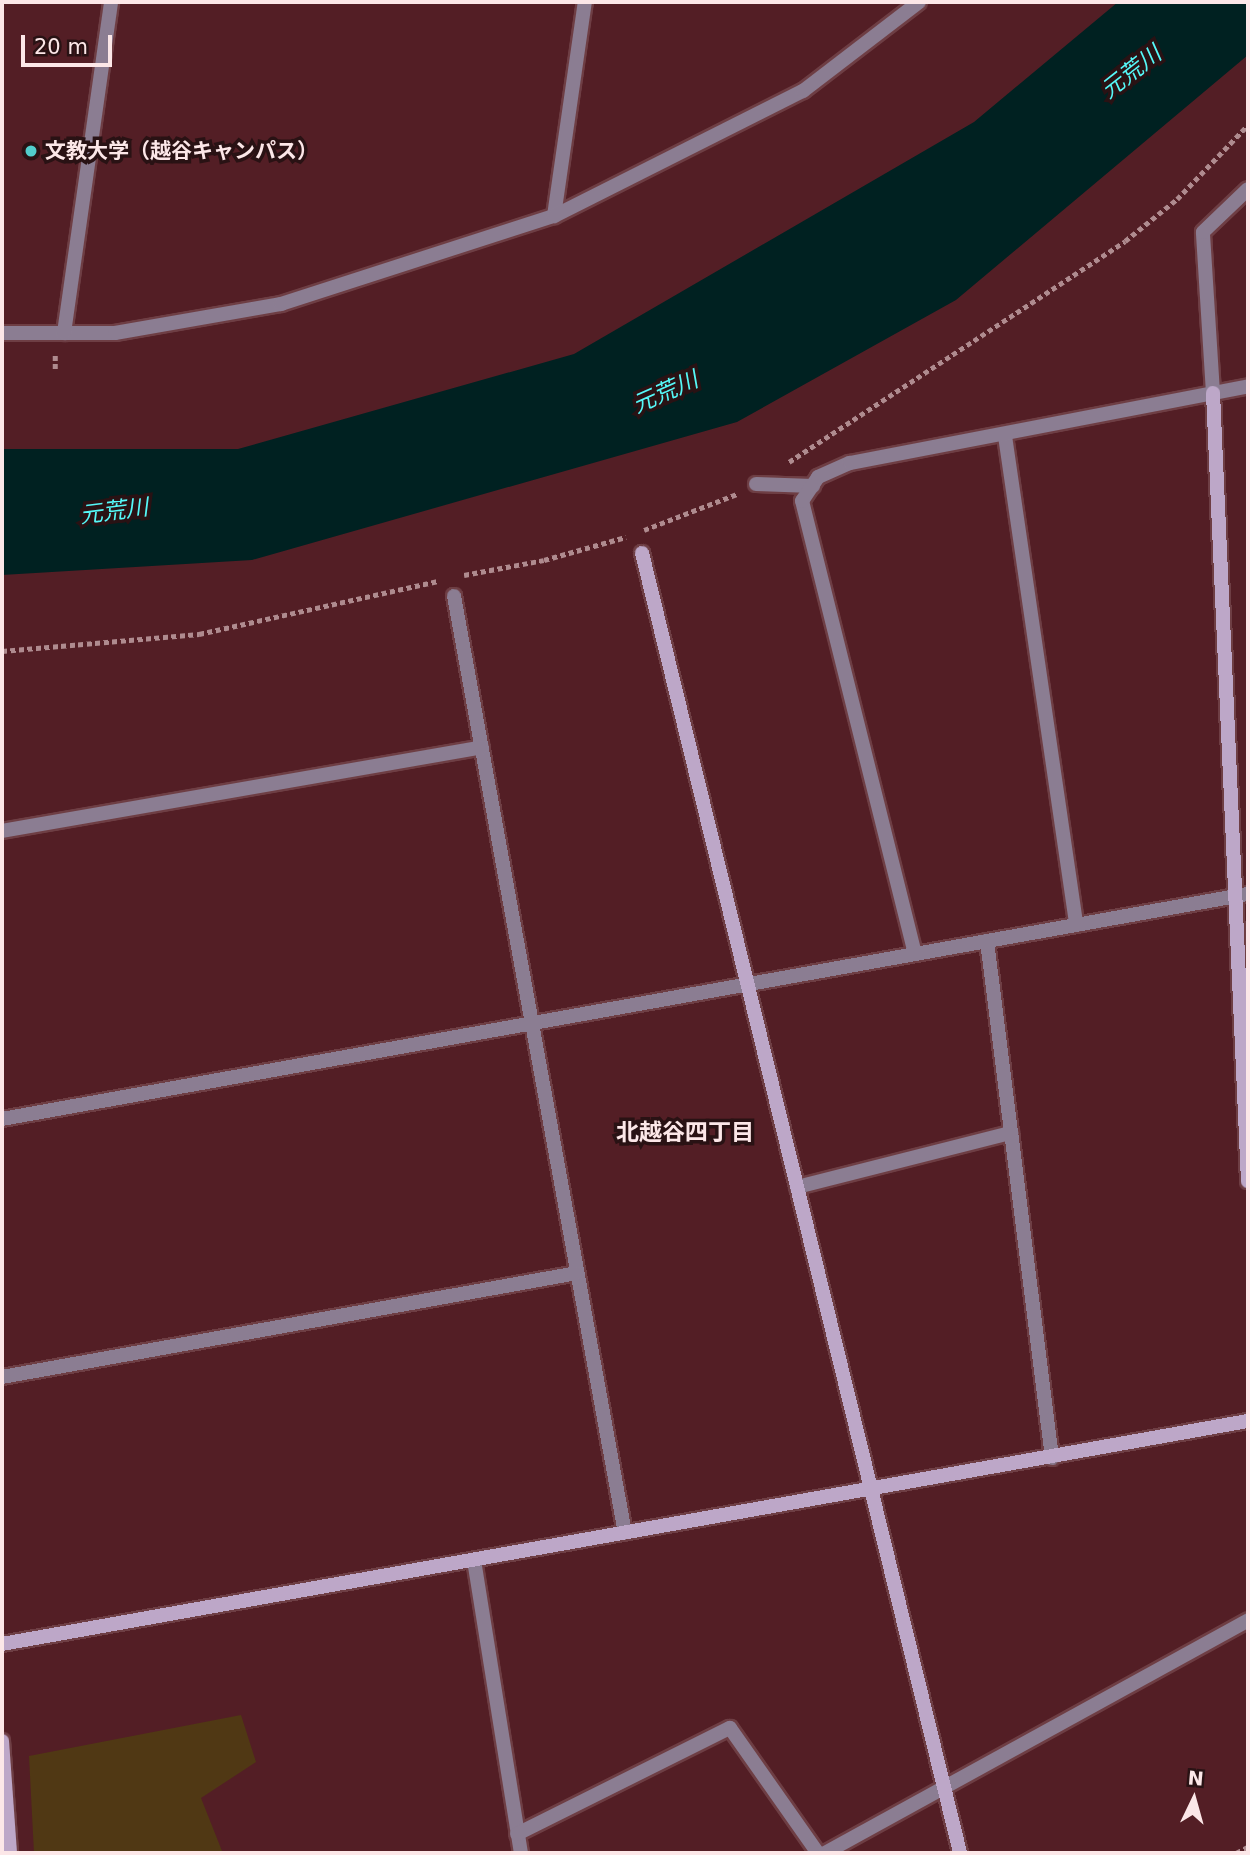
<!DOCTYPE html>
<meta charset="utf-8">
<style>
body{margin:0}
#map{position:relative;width:1250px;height:1855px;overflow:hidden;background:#531e25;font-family:"DejaVu Sans","Noto Sans JP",sans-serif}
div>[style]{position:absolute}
.green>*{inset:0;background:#503814}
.water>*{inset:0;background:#002121}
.path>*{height:4.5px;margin-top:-2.25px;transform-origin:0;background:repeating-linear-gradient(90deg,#af8b8f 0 5px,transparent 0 8.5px)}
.roads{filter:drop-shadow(2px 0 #6e3e44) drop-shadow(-2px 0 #6e3e44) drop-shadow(0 2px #6e3e44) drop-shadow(0 -2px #6e3e44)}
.street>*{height:14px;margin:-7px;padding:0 7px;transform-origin:7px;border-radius:7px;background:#8b7d92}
.secondary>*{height:14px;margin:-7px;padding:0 7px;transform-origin:7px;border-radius:7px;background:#bda7c8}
.dots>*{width:19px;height:19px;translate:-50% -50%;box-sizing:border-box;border:4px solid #291214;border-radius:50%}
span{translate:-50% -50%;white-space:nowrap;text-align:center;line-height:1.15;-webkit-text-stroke:7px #291214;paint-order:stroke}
.poi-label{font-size:21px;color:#fce7e8;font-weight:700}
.left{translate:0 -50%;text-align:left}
.water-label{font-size:23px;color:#55f8f8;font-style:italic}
.neighbourhood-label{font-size:23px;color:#fce7e8;font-weight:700}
.frame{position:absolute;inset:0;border:4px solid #fce7e8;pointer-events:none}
.north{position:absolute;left:1159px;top:1764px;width:70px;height:70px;-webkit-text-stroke:5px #291214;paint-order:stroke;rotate:5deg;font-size:19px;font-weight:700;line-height:28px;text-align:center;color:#fce7e8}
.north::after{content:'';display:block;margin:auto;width:24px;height:32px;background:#fce7e8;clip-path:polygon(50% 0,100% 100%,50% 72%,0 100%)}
.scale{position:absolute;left:21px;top:35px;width:91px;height:32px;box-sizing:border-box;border:4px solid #fce7e8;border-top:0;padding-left:9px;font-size:21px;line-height:24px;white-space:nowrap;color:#fce7e8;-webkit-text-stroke:5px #291214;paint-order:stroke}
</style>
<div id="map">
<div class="green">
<div style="clip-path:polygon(241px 1715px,256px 1762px,201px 1798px,222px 1851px,34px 1853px,29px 1756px)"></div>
</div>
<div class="water">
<div style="clip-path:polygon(1118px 2px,1248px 2px,1248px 55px,956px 300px,737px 422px,252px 560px,2px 575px,2px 449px,238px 449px,574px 354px,974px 122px)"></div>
</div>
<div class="path">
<div style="left:55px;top:369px;width:14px;rotate:-90deg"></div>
<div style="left:789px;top:462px;width:402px;rotate:-33.3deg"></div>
<div style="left:1125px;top:241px;width:67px;rotate:-38.9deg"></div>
<div style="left:1177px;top:199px;width:103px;rotate:-46.2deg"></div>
<div style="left:644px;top:530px;width:100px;rotate:-21.2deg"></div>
<div style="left:464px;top:575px;width:81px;rotate:-10.6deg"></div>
<div style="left:544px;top:560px;width:85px;rotate:-15.7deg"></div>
<div style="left:2px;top:651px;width:198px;rotate:-4.9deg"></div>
<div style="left:199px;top:634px;width:246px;rotate:-12.5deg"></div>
<div style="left:1236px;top:1853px;width:13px;rotate:-27deg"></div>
</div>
<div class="roads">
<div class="street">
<div style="left:554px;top:216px;width:216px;rotate:-81.8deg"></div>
<div style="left:2px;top:333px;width:113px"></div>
<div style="left:115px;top:333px;width:169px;rotate:-9.9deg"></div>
<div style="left:281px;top:304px;width:287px;rotate:-17.9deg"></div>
<div style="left:554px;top:216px;width:279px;rotate:-26.7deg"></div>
<div style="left:803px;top:91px;width:146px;rotate:-37.5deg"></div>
<div style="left:64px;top:333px;width:334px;rotate:-81.9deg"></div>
<div style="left:1213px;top:393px;width:161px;rotate:-93.6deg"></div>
<div style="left:1203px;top:232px;width:62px;rotate:-43.7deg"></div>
<div style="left:1005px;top:436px;width:494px;rotate:81.7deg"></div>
<div style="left:756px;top:484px;width:57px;rotate:2deg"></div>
<div style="left:454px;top:596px;width:952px;rotate:79.66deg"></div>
<div style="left:2px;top:831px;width:487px;rotate:-9.9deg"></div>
<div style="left:987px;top:941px;width:521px;rotate:82.83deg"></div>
<div style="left:915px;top:954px;width:467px;rotate:-104deg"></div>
<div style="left:802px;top:501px;width:29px;rotate:-56deg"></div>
<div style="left:818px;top:477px;width:35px;rotate:-24deg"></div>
<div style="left:850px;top:463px;width:405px;rotate:-10.9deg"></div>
<div style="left:2px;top:1119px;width:1266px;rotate:-10.24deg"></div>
<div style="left:797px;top:1187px;width:221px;rotate:-14.2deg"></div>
<div style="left:2px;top:1377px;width:584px;rotate:-10.25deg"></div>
<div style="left:474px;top:1560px;width:297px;rotate:80.9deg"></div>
<div style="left:517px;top:1834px;width:238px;rotate:-26.5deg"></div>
<div style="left:730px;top:1728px;width:153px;rotate:54.9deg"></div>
<div style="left:825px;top:1853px;width:483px;rotate:-28.8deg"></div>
</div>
<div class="secondary">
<div style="left:1213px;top:393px;width:789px;rotate:87.46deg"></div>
<div style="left:642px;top:553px;width:1338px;rotate:76.25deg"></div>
<div style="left:2px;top:1644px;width:1266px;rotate:-10.15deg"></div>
<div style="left:2px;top:1741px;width:112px;rotate:85.9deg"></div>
</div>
</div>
<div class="dots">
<div style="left:31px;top:151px;background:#52cdcc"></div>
</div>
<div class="poi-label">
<span class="left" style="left:45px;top:151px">文教大学（越谷キャンパス）</span>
</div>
<div class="water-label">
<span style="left:1131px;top:72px;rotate:-38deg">元荒川</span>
<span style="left:665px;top:392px;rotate:-24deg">元荒川</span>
<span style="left:114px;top:511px;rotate:-7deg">元荒川</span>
</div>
<div class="neighbourhood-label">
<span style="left:685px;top:1132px">北越谷四丁目</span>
</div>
<div class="frame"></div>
<div class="north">N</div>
<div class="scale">20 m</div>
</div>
